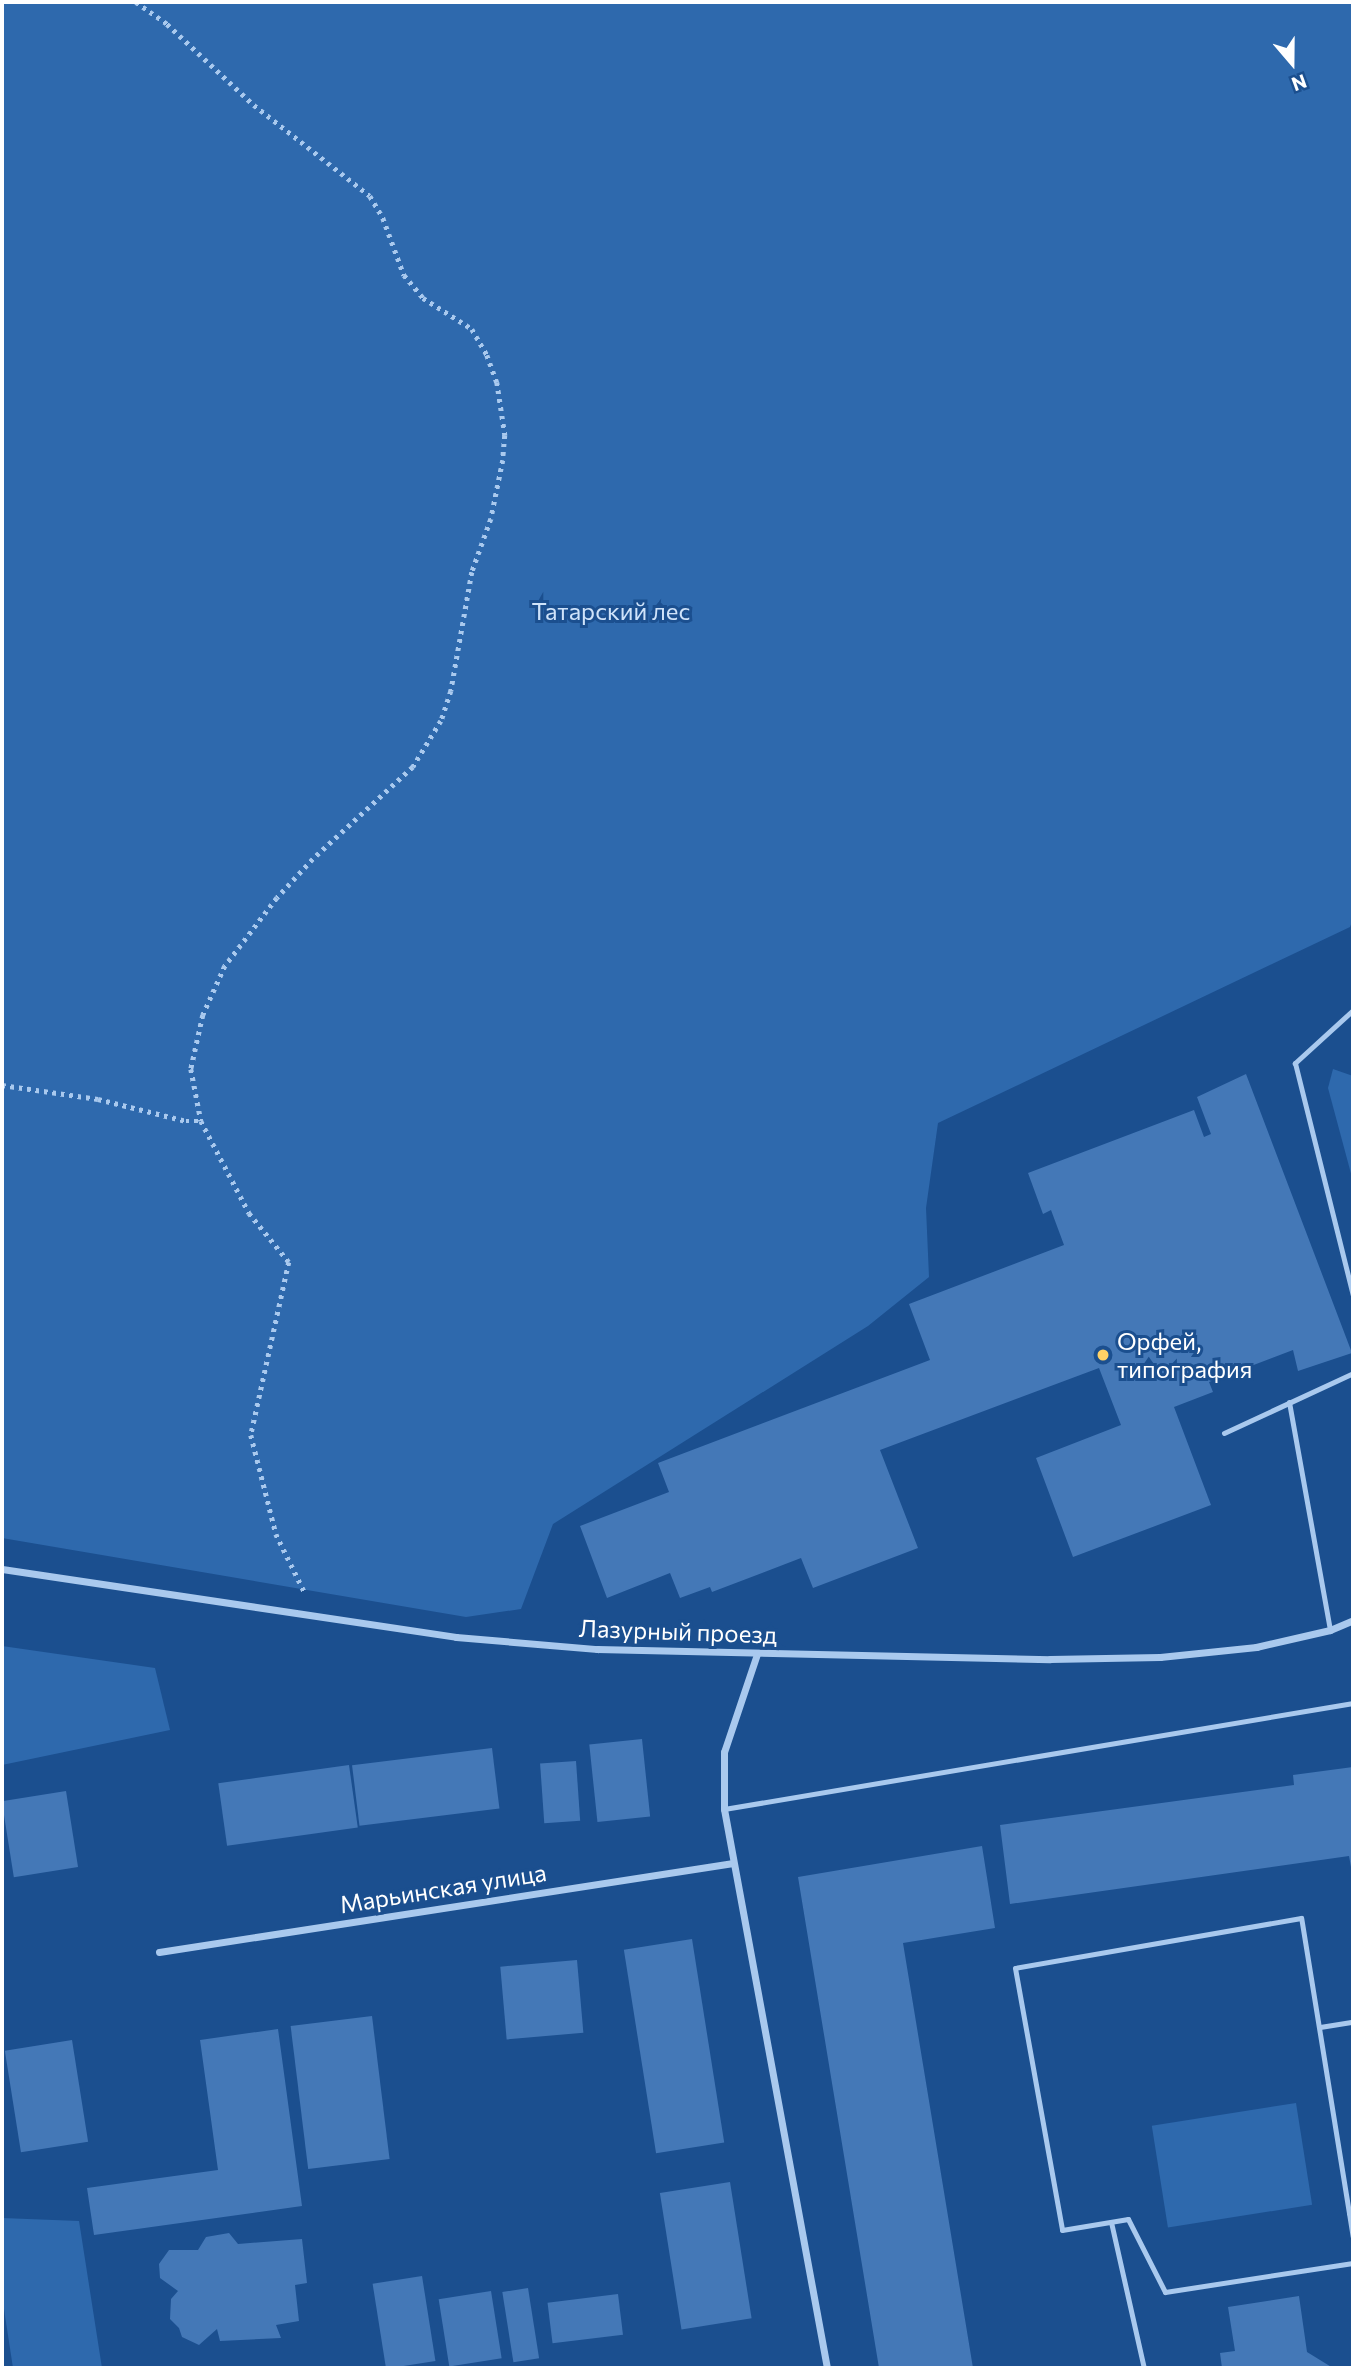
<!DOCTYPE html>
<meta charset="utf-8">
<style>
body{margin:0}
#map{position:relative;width:1355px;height:2370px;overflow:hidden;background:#1b4f8f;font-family:Commissioner,sans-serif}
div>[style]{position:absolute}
.green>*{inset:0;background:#2e69ad;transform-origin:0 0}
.building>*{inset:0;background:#4478b7;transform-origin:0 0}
.path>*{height:4.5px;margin-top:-2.25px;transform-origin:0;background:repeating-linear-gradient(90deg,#a9c9ee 0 3.5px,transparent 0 8.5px)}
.service>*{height:5px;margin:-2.5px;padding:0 2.5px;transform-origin:2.5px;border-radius:2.5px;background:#a9c9ee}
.minor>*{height:7px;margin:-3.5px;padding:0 3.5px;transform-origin:3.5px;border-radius:3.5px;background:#a9c9ee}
.dots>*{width:19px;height:19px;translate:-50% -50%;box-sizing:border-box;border:4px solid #1b4f8f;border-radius:50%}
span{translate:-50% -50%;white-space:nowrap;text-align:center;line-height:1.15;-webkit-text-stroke:6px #1b4f8f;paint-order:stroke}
.park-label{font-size:24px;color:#cfe3fa}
.poi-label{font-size:24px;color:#fff}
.left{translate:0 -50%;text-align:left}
.street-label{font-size:24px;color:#fff}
.frame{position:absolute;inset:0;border:4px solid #fff;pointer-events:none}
.north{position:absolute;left:1257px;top:28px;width:70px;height:70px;-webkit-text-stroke:5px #1b4f8f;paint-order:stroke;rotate:160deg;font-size:19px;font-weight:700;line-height:28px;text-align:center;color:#fff}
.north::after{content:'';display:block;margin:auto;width:24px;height:32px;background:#fff;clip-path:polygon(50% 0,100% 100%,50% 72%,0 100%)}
</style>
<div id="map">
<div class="green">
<div style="clip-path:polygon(2px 2px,1353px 2px,1353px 919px,1350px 927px,938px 1123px,926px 1208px,929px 1277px,868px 1326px,553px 1524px,521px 1609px,466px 1617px,2px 1538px)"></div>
<div style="clip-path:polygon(1333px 1069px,1353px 1076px,1353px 1181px,1328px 1088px)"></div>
<div style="clip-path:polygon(2px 1646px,155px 1668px,170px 1730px,2px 1765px)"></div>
<div style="left:1296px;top:2103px;width:103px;height:146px;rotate:81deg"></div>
<div style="clip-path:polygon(2px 2218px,79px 2221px,102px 2368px,13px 2368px,2px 2296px)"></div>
</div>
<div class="building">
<div style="clip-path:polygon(1246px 1074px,1352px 1353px,1298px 1371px,1293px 1350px,1209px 1382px,1213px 1392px,1174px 1407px,1211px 1505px,1073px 1557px,1036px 1458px,1121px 1425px,1099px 1368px,880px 1450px,918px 1548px,813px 1588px,801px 1558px,712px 1592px,710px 1587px,680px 1598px,670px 1573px,607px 1598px,580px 1526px,669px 1492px,658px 1463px,930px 1360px,909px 1304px,1064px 1245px,1051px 1210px,1043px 1214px,1028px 1173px,1194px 1110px,1204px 1137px,1211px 1134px,1197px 1097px)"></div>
<div style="left:642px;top:1739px;width:78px;height:53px;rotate:84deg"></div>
<div style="left:492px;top:1748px;width:61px;height:141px;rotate:83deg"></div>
<div style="left:576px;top:1761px;width:60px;height:36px;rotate:86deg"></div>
<div style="left:349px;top:1765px;width:63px;height:132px;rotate:82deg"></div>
<div style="clip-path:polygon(1353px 1767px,1353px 1878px,1349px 1856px,1010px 1904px,1000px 1825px,1294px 1785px,1293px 1775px)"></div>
<div style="left:66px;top:1791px;width:77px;height:65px;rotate:81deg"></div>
<div style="clip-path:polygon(982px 1846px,995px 1928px,903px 1943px,973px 2368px,879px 2368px,798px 1877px)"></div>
<div style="left:692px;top:1939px;width:206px;height:69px;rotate:81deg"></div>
<div style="left:577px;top:1960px;width:73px;height:77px;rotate:85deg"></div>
<div style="left:372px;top:2016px;width:144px;height:82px;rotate:83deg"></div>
<div style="clip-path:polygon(278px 2029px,302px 2206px,94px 2235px,87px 2188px,218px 2170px,200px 2040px)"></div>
<div style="left:72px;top:2040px;width:103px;height:68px;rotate:81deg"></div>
<div style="left:730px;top:2182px;width:138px;height:71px;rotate:81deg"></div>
<div style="clip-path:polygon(229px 2233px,238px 2244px,302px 2239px,307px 2283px,295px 2285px,299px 2321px,276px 2325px,281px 2338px,220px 2341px,217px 2329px,199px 2345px,182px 2337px,179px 2328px,170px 2319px,171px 2299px,178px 2291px,160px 2278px,159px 2264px,169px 2250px,198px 2250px,206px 2237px)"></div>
<div style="left:422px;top:2276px;width:86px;height:50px;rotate:81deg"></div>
<div style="left:528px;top:2288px;width:71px;height:26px;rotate:81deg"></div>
<div style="left:491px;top:2291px;width:68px;height:53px;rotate:81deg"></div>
<div style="left:618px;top:2294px;width:41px;height:71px;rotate:83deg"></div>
<div style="clip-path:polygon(1299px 2296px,1307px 2352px,1333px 2368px,1222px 2368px,1220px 2353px,1235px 2351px,1228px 2307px)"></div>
</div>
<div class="path">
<div style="left:136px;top:2px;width:38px;rotate:35deg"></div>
<div style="left:167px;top:24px;width:119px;rotate:43deg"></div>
<div style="left:254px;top:105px;width:147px;rotate:38.1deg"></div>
<div style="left:370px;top:196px;width:26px;rotate:59deg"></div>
<div style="left:383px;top:218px;width:61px;rotate:69.8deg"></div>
<div style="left:404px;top:275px;width:30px;rotate:50deg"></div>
<div style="left:423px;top:298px;width:58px;rotate:32.3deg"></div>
<div style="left:472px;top:329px;width:30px;rotate:60deg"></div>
<div style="left:487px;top:355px;width:29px;rotate:70deg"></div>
<div style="left:497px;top:382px;width:54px;rotate:81.4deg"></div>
<div style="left:505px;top:435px;width:25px;rotate:95deg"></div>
<div style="left:503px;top:460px;width:60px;rotate:101.5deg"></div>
<div style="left:491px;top:519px;width:56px;rotate:109.7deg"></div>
<div style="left:472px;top:572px;width:121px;rotate:100deg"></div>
<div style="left:451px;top:691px;width:32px;rotate:108deg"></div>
<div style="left:441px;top:721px;width:54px;rotate:121.3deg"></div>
<div style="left:413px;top:767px;width:136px;rotate:137.4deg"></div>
<div style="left:313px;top:859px;width:53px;rotate:132.7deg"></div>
<div style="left:277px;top:898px;width:86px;rotate:127.4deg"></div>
<div style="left:225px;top:966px;width:54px;rotate:114.2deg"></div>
<div style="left:203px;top:1015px;width:55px;rotate:102.5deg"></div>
<div style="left:191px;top:1069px;width:53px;rotate:79.1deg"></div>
<div style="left:2px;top:1085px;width:97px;rotate:8.3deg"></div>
<div style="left:98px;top:1099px;width:91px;rotate:14deg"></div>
<div style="left:186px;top:1121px;width:15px"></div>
<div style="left:201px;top:1121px;width:104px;rotate:62.4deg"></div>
<div style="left:249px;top:1213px;width:63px;rotate:50.8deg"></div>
<div style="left:289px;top:1262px;width:177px;rotate:102.4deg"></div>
<div style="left:251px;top:1435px;width:102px;rotate:75.8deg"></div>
<div style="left:276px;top:1534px;width:64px;rotate:63.8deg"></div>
</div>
<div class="service">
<div style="left:1353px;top:1010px;width:79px;rotate:137.6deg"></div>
<div style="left:1295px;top:1063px;width:240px;rotate:76deg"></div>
<div style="left:1289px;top:1402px;width:232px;rotate:79.8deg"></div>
<div style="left:1224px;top:1433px;width:142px;rotate:-24.9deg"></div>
<div style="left:724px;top:1809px;width:638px;rotate:-9.57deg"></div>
<div style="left:1320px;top:2027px;width:33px;rotate:-9deg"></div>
<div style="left:1353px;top:2212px;width:4px;rotate:166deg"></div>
<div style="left:1349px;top:2213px;width:299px;rotate:-99.2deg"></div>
<div style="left:1301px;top:1918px;width:290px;rotate:170.1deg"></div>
<div style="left:1015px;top:1968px;width:266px;rotate:79.8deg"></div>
<div style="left:1062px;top:2230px;width:67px;rotate:-9.5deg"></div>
<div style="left:1128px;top:2219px;width:82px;rotate:63.1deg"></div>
<div style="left:1165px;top:2292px;width:190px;rotate:-8.8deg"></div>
<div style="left:1349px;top:2213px;width:24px;rotate:81deg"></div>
<div style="left:1111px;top:2222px;width:150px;rotate:77.3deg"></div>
</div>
<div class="minor">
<div style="left:2px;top:1569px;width:459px;rotate:8.5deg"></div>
<div style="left:456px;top:1637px;width:142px;rotate:4.9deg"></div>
<div style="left:597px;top:1649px;width:453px;rotate:1.3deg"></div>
<div style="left:1050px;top:1659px;width:110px;rotate:-1deg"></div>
<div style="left:1160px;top:1657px;width:97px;rotate:-5.9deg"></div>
<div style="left:1256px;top:1647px;width:76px;rotate:-12.9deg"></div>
<div style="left:1330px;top:1630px;width:25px;rotate:-23deg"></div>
<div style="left:757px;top:1654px;width:103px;rotate:108.6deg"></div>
<div style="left:724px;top:1752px;width:57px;rotate:90deg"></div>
<div style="left:724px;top:1809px;width:568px;rotate:79.56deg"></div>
<div style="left:159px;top:1952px;width:581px;rotate:-8.81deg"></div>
</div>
<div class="dots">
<div style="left:1103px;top:1355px;background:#ffd166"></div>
</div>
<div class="park-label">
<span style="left:611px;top:611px">Татарский лес</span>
</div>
<div class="poi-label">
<span class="left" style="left:1117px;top:1355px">Орфей,<br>типография</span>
</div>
<div class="street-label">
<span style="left:678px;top:1631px;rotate:2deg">Лазурный проезд</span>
<span style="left:443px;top:1888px;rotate:-9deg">Марьинская улица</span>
</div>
<div class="frame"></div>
<div class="north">N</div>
</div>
